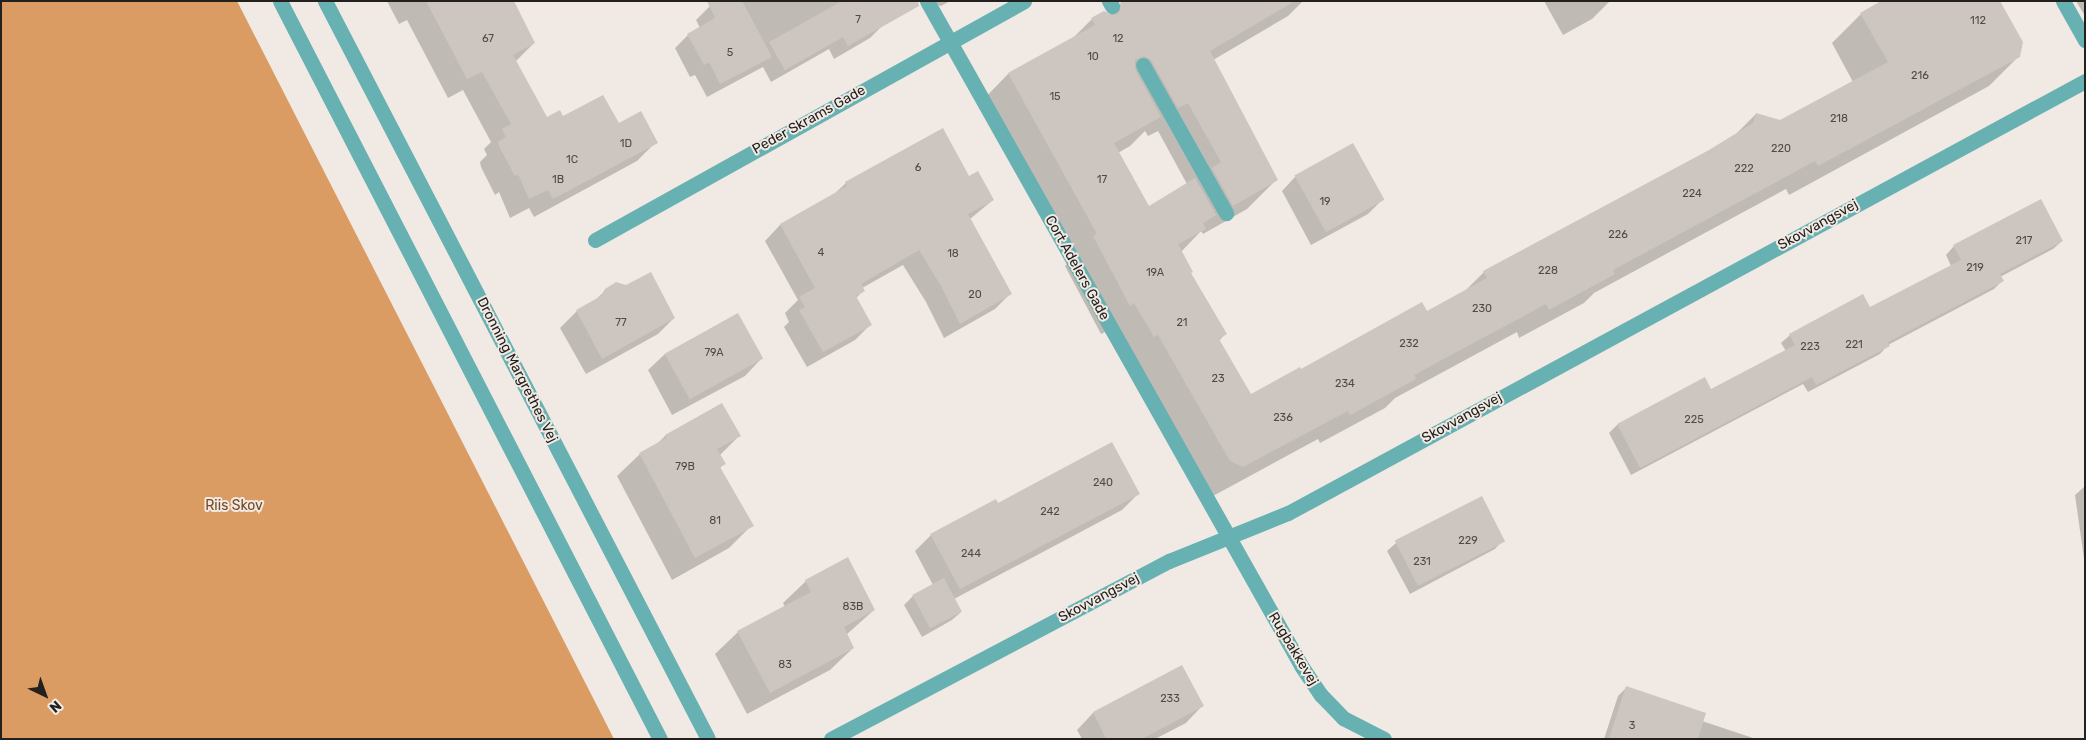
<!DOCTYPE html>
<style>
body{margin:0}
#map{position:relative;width:2086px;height:740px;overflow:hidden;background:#f1e9e3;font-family:Rubik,sans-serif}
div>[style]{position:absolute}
.forest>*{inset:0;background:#da9c62}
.shadow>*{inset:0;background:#0003}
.building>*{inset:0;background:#cdc6c0;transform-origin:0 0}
.minor>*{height:15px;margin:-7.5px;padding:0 7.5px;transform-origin:7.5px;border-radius:7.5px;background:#67b1b2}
.tertiary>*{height:15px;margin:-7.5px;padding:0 7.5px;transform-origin:7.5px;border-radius:7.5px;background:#67b1b2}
span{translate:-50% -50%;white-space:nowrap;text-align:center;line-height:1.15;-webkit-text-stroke:4px #f1e9e3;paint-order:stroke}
.number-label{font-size:11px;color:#4e4a46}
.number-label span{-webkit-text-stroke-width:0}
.street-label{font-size:14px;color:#23211e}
.park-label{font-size:14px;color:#754a20}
.frame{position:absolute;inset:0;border:2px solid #23211e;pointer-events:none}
.north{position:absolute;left:20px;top:670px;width:50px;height:50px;-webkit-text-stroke:4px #f1e9e3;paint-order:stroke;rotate:138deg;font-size:14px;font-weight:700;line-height:20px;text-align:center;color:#23211e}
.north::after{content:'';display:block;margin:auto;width:18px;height:22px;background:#23211e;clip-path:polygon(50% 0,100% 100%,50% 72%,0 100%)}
</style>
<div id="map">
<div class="forest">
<div style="clip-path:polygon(1px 1px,237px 1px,614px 739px,1px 739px)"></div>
</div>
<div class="shadow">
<div style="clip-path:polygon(387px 1px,512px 1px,534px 43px,515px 62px,546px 119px,563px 118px,618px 125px,656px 142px,637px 161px,534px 217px,529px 208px,510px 218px,499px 192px,495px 195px,481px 167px,480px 162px,487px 155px,484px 149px,491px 142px,463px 90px,448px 98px,407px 20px,399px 24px)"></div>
<div style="clip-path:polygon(719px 1px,885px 1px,884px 24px,870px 38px,834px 59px,829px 49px,771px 82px,763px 67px,707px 97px,695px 75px,690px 77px,675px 48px,688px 35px,700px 28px,696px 20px,710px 6px)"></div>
<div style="clip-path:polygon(926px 1px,950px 1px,941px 6px)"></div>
<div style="clip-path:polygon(evenodd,1123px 1px,1303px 1px,1288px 16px,1213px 60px,1276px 180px,1247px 209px,1203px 234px,1201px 231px,1181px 252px,1190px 273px,1225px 334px,1219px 341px,1250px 396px,1426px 313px,1463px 293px,1484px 272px,1709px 151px,1735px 135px,1756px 114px,1780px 121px,1853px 82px,1832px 43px,1861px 14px,2019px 56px,1989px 86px,1789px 195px,1786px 189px,1594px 293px,1584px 303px,1519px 338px,1517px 332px,1395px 398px,1385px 408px,1320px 443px,1318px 439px,1213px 496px,1105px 332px,1101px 334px,1065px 266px,1068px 263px,979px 104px,1008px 74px,1071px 40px,1092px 19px,1108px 16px,1123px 1px,1145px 131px,1148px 136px,1158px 131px,1187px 184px,1149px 208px,1118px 153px,1130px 146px,1145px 131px)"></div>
<div style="clip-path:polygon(1544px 1px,1610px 1px,1592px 19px,1563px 35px)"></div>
<div style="clip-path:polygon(2076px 1px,2085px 1px,2085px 16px)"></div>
<div style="clip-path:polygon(1295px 177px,1382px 200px,1368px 214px,1311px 245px,1282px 191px)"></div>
<div style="clip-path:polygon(969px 178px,993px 200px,970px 219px,1011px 293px,995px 309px,944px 338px,926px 302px,903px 265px,862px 288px,863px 291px,856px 298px,871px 324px,855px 340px,807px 367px,784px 327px,789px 322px,785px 313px,798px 300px,765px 241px,780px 225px,832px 196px,846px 183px)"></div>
<div style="clip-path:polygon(2062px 241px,2053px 249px,2000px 277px,2002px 281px,1994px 289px,1888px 345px,1880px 354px,1808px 392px,1803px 384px,1631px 475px,1609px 433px,1617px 425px,1704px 379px,1711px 391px,1786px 351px,1781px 343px,1790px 335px,1869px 309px,1951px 266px,1946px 255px,1954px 246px)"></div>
<div style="clip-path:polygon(606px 290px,674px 318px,658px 334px,586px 374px,560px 328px,577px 311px,593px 302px)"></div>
<div style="clip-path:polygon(665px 354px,761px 359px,745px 376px,672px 415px,648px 370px)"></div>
<div style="clip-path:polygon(665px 436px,739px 436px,720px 455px,724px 464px,719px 469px,752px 525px,729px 548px,672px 580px,617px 476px,640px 454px,658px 443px)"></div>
<div style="clip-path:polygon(2084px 487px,2085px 487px,2085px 566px,2075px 495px)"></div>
<div style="clip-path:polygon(1138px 494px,1122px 510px,954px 599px,961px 612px,952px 620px,922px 637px,904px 605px,913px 596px,933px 585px,915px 551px,931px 535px)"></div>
<div style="clip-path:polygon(1503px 540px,1495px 549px,1410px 594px,1387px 551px,1396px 543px)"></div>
<div style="clip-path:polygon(806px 581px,874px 610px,846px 635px,853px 648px,830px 670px,747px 714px,715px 654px,738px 632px,785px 607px,783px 603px)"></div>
<div style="clip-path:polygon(1182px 667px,1202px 706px,1186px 723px,1155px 739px,1082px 739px,1077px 730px,1093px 713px)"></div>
<div style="clip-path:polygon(1626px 688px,1702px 721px,1756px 739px,1604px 739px,1618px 696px)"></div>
</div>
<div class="building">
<div style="clip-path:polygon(426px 1px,514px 1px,535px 43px,513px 55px,547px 117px,560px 110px,563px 116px,603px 95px,619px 123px,641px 111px,658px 143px,553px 199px,548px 190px,529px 199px,518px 174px,515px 176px,500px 148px,498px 142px,506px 137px,502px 129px,511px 124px,482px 72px,467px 79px)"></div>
<div style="clip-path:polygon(707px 1px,742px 1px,772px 57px,720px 84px,709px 62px,704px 65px,687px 34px,715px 18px)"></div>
<div style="clip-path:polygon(842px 1px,918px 1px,919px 6px,848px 46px,843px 37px,785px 70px,769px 42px)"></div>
<div style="clip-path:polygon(1121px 1px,1295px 1px,1210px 51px,1278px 180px,1233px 206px,1212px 168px,1221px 162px,1188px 103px,1178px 108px,1151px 60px,1144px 56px,1135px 60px,1135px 69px,1161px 117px,1114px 143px,1149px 206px,1195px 178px,1216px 215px,1203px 223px,1206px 229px,1178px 244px,1193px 272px,1191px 273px,1227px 334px,1219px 339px,1251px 394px,1300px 367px,1301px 369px,1422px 302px,1427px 311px,1487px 278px,1483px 271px,1709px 150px,1753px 123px,1756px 113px,1780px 120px,1888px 62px,1860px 13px,1881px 1px,2000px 1px,2023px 42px,2020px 57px,1818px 166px,1815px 161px,1613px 270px,1615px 274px,1549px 310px,1546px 304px,1414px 375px,1416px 379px,1350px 415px,1348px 411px,1243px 467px,1230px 461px,1158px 335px,1154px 337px,1134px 303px,1130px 306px,1093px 236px,1097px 234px,1008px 73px,1095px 25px,1091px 18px,1104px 11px,1112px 15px,1117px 14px,1120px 10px)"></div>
<div style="clip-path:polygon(943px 128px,969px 176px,978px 171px,994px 200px,968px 214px,1012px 294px,960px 324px,941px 286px,919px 250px,861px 284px,865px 291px,856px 296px,872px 325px,823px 352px,799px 310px,805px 307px,799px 297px,815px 288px,780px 224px,847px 186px,845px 182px)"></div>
<div style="left:1353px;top:143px;width:65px;height:67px;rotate:61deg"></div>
<div style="clip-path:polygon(2041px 199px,2063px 241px,2000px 274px,2004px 281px,1888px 342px,1890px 346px,1816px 385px,1812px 377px,1640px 468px,1617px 424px,1705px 377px,1711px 389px,1795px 345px,1789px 334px,1863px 294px,1870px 307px,1961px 260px,1953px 245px)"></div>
<div style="clip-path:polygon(651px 272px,675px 318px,602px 359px,576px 310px,601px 296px,605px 289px,616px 282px,626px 285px)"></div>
<div style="left:738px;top:313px;width:52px;height:84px;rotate:61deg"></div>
<div style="clip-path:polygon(722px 403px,741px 436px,717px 449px,726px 464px,720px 467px,754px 526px,695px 558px,639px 453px,666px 438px,665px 435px)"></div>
<div style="clip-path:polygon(1112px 442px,1140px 494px,960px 589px,930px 534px,996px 499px,998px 503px)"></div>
<div style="left:1482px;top:496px;width:51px;height:98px;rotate:63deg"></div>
<div style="clip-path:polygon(848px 557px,875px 610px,844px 627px,854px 648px,770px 693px,737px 631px,811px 592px,805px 580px)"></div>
<div style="left:944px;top:578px;width:38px;height:36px;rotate:62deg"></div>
<div style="clip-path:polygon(1182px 665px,1204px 706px,1142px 739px,1106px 739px,1093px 712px)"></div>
<div style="clip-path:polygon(1626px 686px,1706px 713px,1698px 739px,1609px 739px)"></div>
</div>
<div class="minor">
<div style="left:927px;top:1px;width:764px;rotate:60.62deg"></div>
<div style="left:1302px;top:667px;width:34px;rotate:56deg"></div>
<div style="left:1321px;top:695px;width:32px;rotate:46deg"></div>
<div style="left:1343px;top:718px;width:46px;rotate:27.1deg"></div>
<div style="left:1109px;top:1px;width:6px;rotate:59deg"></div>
<div style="left:2063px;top:1px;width:45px;rotate:60.6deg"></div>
<div style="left:1143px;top:65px;width:170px;rotate:60.7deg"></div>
<div style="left:595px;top:240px;width:491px;rotate:-29.1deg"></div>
</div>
<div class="tertiary">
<div style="left:280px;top:1px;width:830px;rotate:62.76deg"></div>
<div style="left:325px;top:1px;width:831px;rotate:62.57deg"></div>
<div style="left:831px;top:739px;width:382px;rotate:-27.8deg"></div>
<div style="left:1169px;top:561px;width:128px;rotate:-22deg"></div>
<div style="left:1288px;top:513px;width:907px;rotate:-28.46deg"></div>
</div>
<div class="number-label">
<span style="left:858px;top:20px">7</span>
<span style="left:1978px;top:21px">112</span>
<span style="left:488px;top:39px">67</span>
<span style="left:1118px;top:39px">12</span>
<span style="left:730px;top:53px">5</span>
<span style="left:1093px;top:57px">10</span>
<span style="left:1920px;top:76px">216</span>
<span style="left:1055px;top:97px">15</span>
<span style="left:1839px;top:119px">218</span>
<span style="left:626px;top:144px">1D</span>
<span style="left:1781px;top:149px">220</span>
<span style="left:572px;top:160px">1C</span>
<span style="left:918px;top:168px">6</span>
<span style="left:1744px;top:169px">222</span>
<span style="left:558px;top:180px">1B</span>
<span style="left:1102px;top:180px">17</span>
<span style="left:1692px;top:194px">224</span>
<span style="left:1325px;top:202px">19</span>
<span style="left:1618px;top:235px">226</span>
<span style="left:2024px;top:241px">217</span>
<span style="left:821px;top:253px">4</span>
<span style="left:953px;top:254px">18</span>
<span style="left:1975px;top:268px">219</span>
<span style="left:1548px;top:271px">228</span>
<span style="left:1155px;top:273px">19A</span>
<span style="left:975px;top:295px">20</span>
<span style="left:1482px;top:309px">230</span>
<span style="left:621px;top:323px">77</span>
<span style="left:1182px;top:323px">21</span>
<span style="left:1409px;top:344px">232</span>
<span style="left:1854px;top:345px">221</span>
<span style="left:1810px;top:347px">223</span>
<span style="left:714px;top:353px">79A</span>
<span style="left:1218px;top:379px">23</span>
<span style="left:1345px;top:384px">234</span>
<span style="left:1283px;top:418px">236</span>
<span style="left:1694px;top:420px">225</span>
<span style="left:685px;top:467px">79B</span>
<span style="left:1103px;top:483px">240</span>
<span style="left:1050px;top:512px">242</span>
<span style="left:715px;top:521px">81</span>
<span style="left:1468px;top:541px">229</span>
<span style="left:971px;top:554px">244</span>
<span style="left:1422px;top:562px">231</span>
<span style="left:853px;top:607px">83B</span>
<span style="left:785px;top:665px">83</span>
<span style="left:1170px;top:699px">233</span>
<span style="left:1632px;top:726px">3</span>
</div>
<div class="street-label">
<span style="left:809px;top:120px;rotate:-29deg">Peder Skrams Gade</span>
<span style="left:1818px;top:225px;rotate:-29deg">Skovvangsvej</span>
<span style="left:1077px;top:268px;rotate:61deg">Cort Adelers Gade</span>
<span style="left:517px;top:370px;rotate:63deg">Dronning Margrethes Vej</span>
<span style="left:1462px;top:418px;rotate:-29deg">Skovvangsvej</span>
<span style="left:1099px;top:598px;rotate:-28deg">Skovvangsvej</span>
<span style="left:1293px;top:649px;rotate:59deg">Rugbakkevej</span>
</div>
<div class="park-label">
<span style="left:234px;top:506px">Riis Skov</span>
</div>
<div class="frame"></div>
<div class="north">N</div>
</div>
